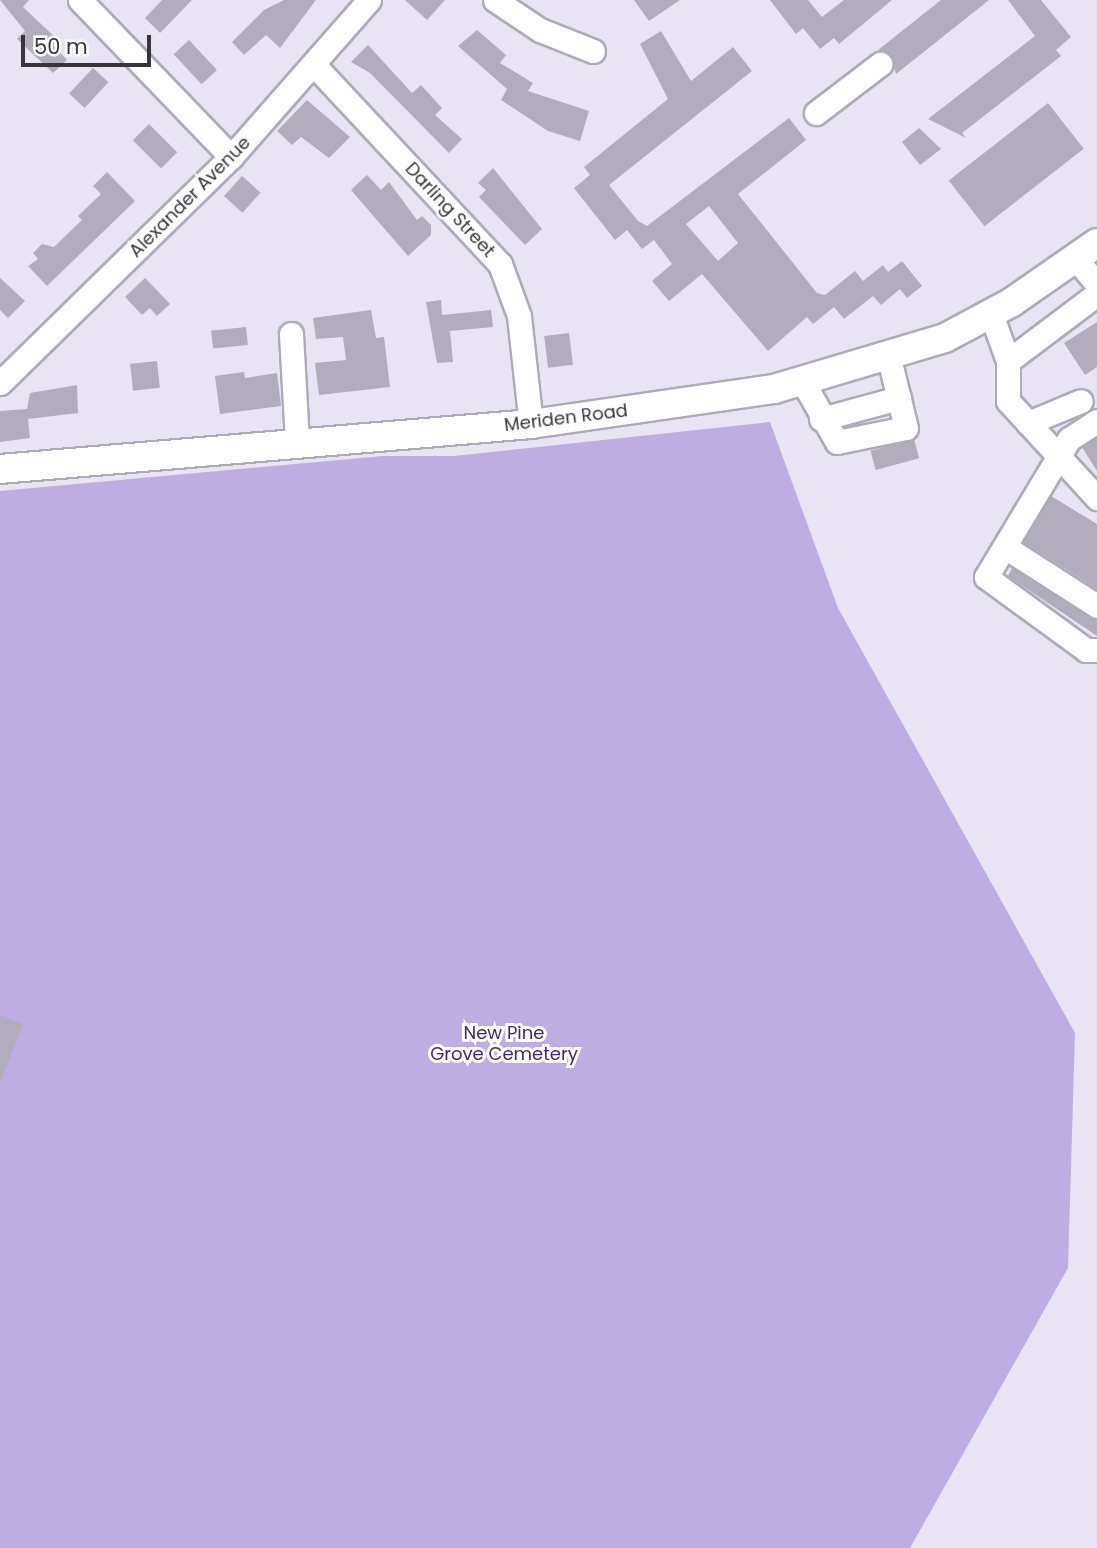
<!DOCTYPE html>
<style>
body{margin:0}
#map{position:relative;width:1097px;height:1548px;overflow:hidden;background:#e8e4f4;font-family:Poppins,sans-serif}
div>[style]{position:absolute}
.green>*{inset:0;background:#bdade2}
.building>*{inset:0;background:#b1adbc;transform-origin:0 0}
.roads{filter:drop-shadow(2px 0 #aeaab9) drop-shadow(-2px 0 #aeaab9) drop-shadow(0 2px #aeaab9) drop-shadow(0 -2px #aeaab9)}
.minor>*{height:23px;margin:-11.5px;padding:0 11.5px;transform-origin:11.5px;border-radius:11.5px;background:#fff}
.major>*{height:28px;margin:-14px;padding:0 14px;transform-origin:14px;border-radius:14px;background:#fff}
span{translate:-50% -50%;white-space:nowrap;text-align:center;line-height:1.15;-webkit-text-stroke:6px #fff;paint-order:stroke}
.street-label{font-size:18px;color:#37353b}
.park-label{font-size:18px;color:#442572}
.scale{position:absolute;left:21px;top:35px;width:130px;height:32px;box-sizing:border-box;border:4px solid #37353b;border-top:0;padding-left:9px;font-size:21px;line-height:24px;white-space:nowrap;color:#37353b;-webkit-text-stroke:5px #fff;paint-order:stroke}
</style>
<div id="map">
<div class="green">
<div style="clip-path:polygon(770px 422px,838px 608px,1075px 1033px,1068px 1268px,910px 1548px,0 1548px,0 491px,383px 456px,454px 456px)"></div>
</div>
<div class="building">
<div style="clip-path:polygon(0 0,29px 0,23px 7px,58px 40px,53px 45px,67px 60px,53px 73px,17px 39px,25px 31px)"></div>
<div style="clip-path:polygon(162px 0,192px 0,160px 33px,145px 18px)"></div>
<div style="clip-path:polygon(284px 0,316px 0,280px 48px,266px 35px,244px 55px,232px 42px,264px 10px)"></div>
<div style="clip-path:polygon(405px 0,445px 0,427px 20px)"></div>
<div style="clip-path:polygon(634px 0,680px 0,649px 21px)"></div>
<div style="clip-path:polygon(770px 0,808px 0,822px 17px,844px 0,892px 0,839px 44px,834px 38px,820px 49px,803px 28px,796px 34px)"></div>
<div style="clip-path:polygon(941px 0,989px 0,896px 74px,891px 55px,878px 50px)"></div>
<div style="clip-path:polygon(1008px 0,1041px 0,1071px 37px,1056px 50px,1061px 56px,962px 133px,966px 138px,928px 119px,1035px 36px)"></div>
<div style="clip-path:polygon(477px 30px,506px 55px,500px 63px,533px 83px,528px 91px,589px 111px,580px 141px,548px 131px,501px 100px,507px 89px,458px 46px)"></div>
<div style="clip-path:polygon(evenodd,661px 31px,691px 81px,733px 47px,752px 71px,609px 185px,638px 221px,647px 226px,789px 118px,806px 140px,738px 194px,817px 293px,825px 295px,855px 271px,863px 281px,883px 265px,888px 272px,902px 261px,922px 286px,907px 298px,900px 289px,881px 305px,873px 296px,844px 319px,834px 307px,813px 324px,807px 317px,768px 351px,702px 274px,669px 301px,652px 281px,672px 264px,654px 240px,642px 249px,627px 230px,615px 240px,574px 188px,590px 175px,584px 167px,668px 99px,640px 44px,661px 31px,709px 206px,738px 243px,718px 261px,686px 224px,709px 206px)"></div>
<div style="left:189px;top:40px;width:41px;height:21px;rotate:47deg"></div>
<div style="clip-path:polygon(368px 45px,412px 93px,421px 85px,442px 108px,435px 115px,462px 139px,449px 153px,370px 73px,351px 62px)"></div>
<div style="left:93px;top:68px;width:21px;height:35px;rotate:43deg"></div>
<div style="clip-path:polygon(307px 100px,350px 137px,329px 158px,301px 137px,292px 145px,277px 131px)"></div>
<div style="left:1048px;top:103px;width:58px;height:126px;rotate:52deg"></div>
<div style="left:149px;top:124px;width:40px;height:23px;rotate:45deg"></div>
<div style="clip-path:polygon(919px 128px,941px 149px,920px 165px,902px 142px)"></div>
<div style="clip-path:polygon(493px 168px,542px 229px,525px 245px,479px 197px,486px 190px,478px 183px)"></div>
<div style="clip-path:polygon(107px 172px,135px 201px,47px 286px,28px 266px,38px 259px,33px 253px,42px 244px,54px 247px,82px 220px,78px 216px,101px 194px,93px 186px)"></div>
<div style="clip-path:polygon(367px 175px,381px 190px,389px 182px,417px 220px,422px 216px,431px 225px,431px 235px,408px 256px,351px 190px)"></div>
<div style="left:242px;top:176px;width:25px;height:27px;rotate:42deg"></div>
<div style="clip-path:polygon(0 278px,25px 301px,8px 318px,0 310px)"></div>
<div style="clip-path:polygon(145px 278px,170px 304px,157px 316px,150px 308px,142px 315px,125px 297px)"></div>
<div style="clip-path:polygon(441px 300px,442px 315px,491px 310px,493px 327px,450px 331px,453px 362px,437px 363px,426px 302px)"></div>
<div style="clip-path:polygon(371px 310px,376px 338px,384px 337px,390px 387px,319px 395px,315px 363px,346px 360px,343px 337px,316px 339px,313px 318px)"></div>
<div style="clip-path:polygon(1097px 322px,1097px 367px,1085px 375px,1064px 343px)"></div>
<div style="left:246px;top:327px;width:18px;height:35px;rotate:84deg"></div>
<div style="left:569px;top:333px;width:32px;height:25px;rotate:83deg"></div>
<div style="left:157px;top:361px;width:27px;height:27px;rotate:84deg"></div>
<div style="clip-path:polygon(244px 372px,245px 378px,277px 373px,281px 406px,220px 414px,215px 376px)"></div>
<div style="clip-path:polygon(77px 385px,78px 413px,28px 419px,30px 438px,0 442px,0 411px,27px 409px,30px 393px)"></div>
<div style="clip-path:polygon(1097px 438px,1097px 471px,1082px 447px)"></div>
<div style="left:914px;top:439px;width:20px;height:45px;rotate:75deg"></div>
<div style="clip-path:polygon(1051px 496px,1097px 524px,1097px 589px,1023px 542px)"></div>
<div style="clip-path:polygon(1012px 568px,1097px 620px,1097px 636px,1008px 576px)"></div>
<div style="clip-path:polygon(0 1015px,23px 1024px,1px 1081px,0 1081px)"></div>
</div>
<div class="roads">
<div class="minor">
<div style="left:80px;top:0;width:218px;rotate:46.1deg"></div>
<div style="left:495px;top:0;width:54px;rotate:33.7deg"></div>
<div style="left:540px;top:30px;width:57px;rotate:21.6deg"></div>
<div style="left:316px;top:67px;width:270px;rotate:47deg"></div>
<div style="left:500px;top:264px;width:55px;rotate:69.9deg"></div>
<div style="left:519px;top:316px;width:109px;rotate:83.7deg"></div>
<div style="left:816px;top:113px;width:81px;rotate:-37.4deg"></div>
<div style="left:1076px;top:259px;width:33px;rotate:50deg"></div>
<div style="left:991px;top:314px;width:50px;rotate:70.1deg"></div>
<div style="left:1008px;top:361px;width:111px;rotate:-37deg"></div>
<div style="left:291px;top:334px;width:106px;rotate:86.8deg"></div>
<div style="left:1008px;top:361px;width:40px;rotate:90deg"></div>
<div style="left:1008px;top:401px;width:132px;rotate:47.5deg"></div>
<div style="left:803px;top:382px;width:69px;rotate:60.5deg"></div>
<div style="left:837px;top:442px;width:70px;rotate:-11.5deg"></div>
<div style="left:906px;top:428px;width:72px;rotate:-103.7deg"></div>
<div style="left:0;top:383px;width:323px;rotate:-44.4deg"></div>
<div style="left:231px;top:157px;width:209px;rotate:-48.7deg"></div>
<div style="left:821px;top:419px;width:81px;rotate:-15.1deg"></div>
<div style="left:1097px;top:421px;width:33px;rotate:147deg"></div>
<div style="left:1069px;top:439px;width:161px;rotate:121deg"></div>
<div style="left:986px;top:577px;width:124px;rotate:36.1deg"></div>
<div style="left:1086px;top:650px;width:11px"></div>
<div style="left:1028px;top:423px;width:57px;rotate:-22.5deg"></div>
<div style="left:1005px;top:547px;width:109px;rotate:32.7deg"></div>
</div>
<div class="major">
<div style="left:0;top:469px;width:533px;rotate:-4.84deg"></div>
<div style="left:531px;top:424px;width:246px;rotate:-8.2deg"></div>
<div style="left:774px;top:389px;width:178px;rotate:-16.6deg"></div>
<div style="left:945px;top:338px;width:76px;rotate:-28.2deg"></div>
<div style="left:1012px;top:302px;width:103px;rotate:-34.8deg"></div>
</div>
</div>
<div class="street-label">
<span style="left:190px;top:197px;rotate:-45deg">Alexander Avenue</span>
<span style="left:450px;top:210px;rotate:47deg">Darling Street</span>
<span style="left:566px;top:418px;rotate:-7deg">Meriden Road</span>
</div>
<div class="park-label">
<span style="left:504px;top:1044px">New Pine<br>Grove Cemetery</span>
</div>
<div class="scale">50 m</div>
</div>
